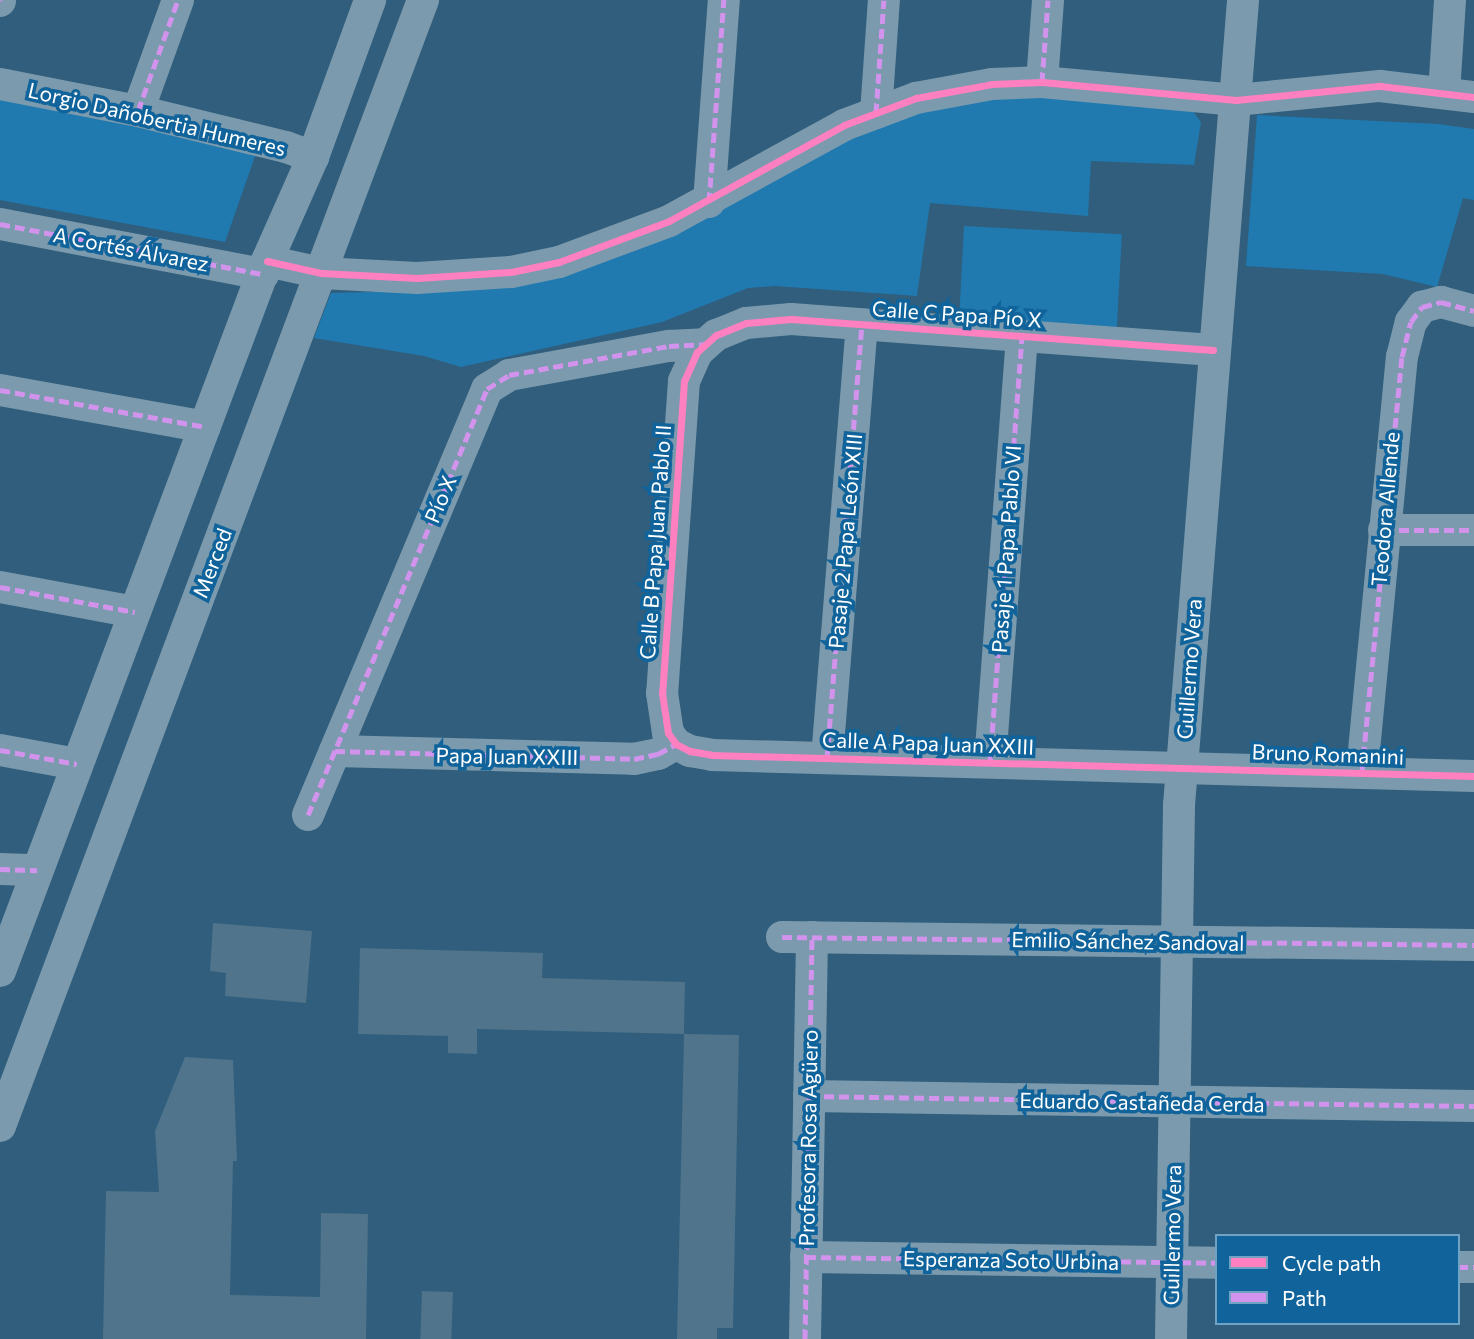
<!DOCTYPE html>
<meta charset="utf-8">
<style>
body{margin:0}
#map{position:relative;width:1474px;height:1339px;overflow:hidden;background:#305e7c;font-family:Commissioner,sans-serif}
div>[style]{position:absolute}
.green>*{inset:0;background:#207ab0;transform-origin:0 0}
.building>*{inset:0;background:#50748b;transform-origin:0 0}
.minor>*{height:32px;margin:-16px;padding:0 16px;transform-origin:16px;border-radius:16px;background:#7b9aad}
.quiet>*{height:5px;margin-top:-2.5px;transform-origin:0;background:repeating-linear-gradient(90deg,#d193ec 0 10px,transparent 0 15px)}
.cycleway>*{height:7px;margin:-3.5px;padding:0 3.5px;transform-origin:3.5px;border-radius:3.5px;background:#ff80c0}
span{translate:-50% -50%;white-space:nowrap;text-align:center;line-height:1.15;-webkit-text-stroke:7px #10649b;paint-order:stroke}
.street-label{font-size:21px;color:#fff}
.legend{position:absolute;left:1215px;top:1234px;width:245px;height:91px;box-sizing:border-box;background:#10649b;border:2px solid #70a2c3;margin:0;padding:9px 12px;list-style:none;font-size:21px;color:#fff}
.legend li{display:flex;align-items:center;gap:14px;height:35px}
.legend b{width:35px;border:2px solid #70a2c3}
</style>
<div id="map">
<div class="green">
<div style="clip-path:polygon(1018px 93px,1188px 105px,1201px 122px,1194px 165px,1091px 161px,1088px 216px,930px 203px,917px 296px,775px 286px,748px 288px,662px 322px,461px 367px,424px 356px,314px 338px,331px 293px,444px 290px,539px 274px,856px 131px,917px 109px)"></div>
<div style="clip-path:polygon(0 96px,260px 142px,225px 242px,0 200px)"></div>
<div style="clip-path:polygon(1257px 115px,1438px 124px,1474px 129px,1474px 200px,1463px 198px,1437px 287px,1383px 274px,1246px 266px)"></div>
<div style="left:964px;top:226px;width:158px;height:99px;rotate:3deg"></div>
</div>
<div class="building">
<div style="clip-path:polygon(213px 923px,312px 931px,306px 1003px,225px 996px,226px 973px,210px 971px)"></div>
<div style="clip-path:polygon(360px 948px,543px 953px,542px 978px,685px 982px,684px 1034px,477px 1029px,477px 1054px,448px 1053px,448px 1036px,358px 1034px)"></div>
<div style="clip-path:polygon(684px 1034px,739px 1035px,733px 1328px,717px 1328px,717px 1339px,677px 1339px)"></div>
<div style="clip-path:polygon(185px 1057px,233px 1060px,237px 1161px,233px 1161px,230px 1295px,320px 1297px,321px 1213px,368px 1214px,366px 1339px,103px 1339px,106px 1191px,159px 1192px,155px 1131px)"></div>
<div style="left:422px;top:1291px;width:31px;height:48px;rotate:2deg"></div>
</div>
<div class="minor">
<div style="left:0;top:1px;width:1px;rotate:-90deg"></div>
<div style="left:1042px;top:82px;width:82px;rotate:-85.8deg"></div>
<div style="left:0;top:84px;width:141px;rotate:11.1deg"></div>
<div style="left:138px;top:111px;width:152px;rotate:13.7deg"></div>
<div style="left:286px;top:147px;width:29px;rotate:20deg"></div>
<div style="left:1444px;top:93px;width:93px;rotate:-86.3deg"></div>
<div style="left:138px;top:111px;width:118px;rotate:-70.2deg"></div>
<div style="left:876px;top:113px;width:113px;rotate:-86deg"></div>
<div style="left:709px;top:202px;width:203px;rotate:-85.8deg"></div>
<div style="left:0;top:224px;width:268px;rotate:10.8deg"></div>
<div style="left:267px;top:261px;width:55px;rotate:12.5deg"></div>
<div style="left:321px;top:273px;width:96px;rotate:3deg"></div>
<div style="left:417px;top:278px;width:94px;rotate:-3.7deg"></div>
<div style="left:511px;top:272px;width:49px;rotate:-11.8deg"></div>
<div style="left:559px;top:262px;width:117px;rotate:-20.4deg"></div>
<div style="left:669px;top:221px;width:200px;rotate:-28.7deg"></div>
<div style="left:844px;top:125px;width:77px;rotate:-20.6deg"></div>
<div style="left:916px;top:98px;width:77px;rotate:-10.4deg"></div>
<div style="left:992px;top:84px;width:50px;rotate:-2.3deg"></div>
<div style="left:1042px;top:82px;width:195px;rotate:5.3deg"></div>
<div style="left:1236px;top:100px;width:145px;rotate:-5.6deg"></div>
<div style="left:1380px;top:86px;width:95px;rotate:6.7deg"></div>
<div style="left:1213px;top:350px;width:423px;rotate:-175.8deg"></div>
<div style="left:791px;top:319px;width:45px;rotate:174.9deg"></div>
<div style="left:746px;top:323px;width:32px;rotate:158deg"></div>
<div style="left:716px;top:335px;width:25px;rotate:138deg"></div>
<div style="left:697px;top:352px;width:32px;rotate:114deg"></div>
<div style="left:684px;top:381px;width:313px;rotate:94deg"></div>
<div style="left:662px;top:693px;width:40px;rotate:81.5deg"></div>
<div style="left:668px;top:733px;width:14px;rotate:54deg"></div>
<div style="left:676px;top:744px;width:16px;rotate:27deg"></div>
<div style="left:690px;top:751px;width:22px;rotate:10deg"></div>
<div style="left:712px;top:755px;width:762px;rotate:1.58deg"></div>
<div style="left:0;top:390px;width:208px;rotate:10.2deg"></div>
<div style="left:1384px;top:530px;width:90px"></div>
<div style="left:0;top:587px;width:137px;rotate:10.5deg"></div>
<div style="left:0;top:750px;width:78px;rotate:10.3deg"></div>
<div style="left:335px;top:751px;width:299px;rotate:1.5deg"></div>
<div style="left:634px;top:759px;width:25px;rotate:-12deg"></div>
<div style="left:658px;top:754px;width:21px;rotate:-29deg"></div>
<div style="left:827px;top:758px;width:435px;rotate:-85.4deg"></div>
<div style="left:990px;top:762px;width:427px;rotate:-85.7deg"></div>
<div style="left:1362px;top:771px;width:416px;rotate:-84.5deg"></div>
<div style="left:1402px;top:357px;width:36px;rotate:-76deg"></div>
<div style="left:1411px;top:322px;width:19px;rotate:-54deg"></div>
<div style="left:1422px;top:307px;width:20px;rotate:-15deg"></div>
<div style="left:1441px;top:302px;width:34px;rotate:15deg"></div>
<div style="left:308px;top:815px;width:462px;rotate:-67.2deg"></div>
<div style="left:487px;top:389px;width:26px;rotate:-32deg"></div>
<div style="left:509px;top:375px;width:163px;rotate:-10.3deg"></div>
<div style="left:669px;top:346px;width:35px;rotate:-3deg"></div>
<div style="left:0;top:869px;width:37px;rotate:2deg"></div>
<div style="left:782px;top:937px;width:692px;rotate:0.66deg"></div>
<div style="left:0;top:971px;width:759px;rotate:-69.39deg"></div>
<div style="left:267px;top:261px;width:114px;rotate:-66.1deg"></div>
<div style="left:313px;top:157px;width:167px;rotate:-70deg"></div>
<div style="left:809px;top:1096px;width:665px;rotate:0.86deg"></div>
<div style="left:0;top:1126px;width:1203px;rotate:-69.41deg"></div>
<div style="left:806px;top:1257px;width:411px;rotate:0.8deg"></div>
<div style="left:1458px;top:1267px;width:16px"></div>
<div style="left:805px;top:1339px;width:402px;rotate:-89deg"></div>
<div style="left:1171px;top:1339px;width:534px;rotate:-89.14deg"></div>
<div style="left:1179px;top:805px;width:808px;rotate:-85.45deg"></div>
</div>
<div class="quiet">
<div style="left:0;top:1px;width:1px;rotate:-90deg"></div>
<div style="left:1042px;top:82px;width:82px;rotate:-85.8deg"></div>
<div style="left:138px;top:111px;width:118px;rotate:-70.2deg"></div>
<div style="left:876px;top:113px;width:113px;rotate:-86deg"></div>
<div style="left:709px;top:202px;width:203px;rotate:-85.8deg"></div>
<div style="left:0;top:224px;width:268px;rotate:10.8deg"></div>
<div style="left:0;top:390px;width:208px;rotate:10.2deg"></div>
<div style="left:1384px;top:530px;width:90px"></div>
<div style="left:0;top:587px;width:137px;rotate:10.5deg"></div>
<div style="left:0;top:750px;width:78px;rotate:10.3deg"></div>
<div style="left:335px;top:751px;width:299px;rotate:1.5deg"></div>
<div style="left:634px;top:759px;width:25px;rotate:-12deg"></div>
<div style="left:658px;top:754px;width:21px;rotate:-29deg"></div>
<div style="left:827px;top:758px;width:435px;rotate:-85.4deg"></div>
<div style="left:990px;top:762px;width:427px;rotate:-85.7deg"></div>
<div style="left:1362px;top:771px;width:416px;rotate:-84.5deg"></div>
<div style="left:1402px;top:357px;width:36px;rotate:-76deg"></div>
<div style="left:1411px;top:322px;width:19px;rotate:-54deg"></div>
<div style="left:1422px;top:307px;width:20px;rotate:-15deg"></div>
<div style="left:1441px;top:302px;width:34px;rotate:15deg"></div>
<div style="left:308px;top:815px;width:462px;rotate:-67.2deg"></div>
<div style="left:487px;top:389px;width:26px;rotate:-32deg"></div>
<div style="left:509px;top:375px;width:163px;rotate:-10.3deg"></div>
<div style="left:669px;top:346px;width:35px;rotate:-3deg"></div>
<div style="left:0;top:869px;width:37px;rotate:2deg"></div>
<div style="left:782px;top:937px;width:692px;rotate:0.66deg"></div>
<div style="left:809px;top:1096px;width:665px;rotate:0.86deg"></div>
<div style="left:806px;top:1257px;width:411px;rotate:0.8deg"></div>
<div style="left:1458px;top:1267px;width:16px"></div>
<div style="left:805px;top:1339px;width:402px;rotate:-89deg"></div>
</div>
<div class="cycleway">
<div style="left:267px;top:261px;width:55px;rotate:12.5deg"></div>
<div style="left:321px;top:273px;width:96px;rotate:3deg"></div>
<div style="left:417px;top:278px;width:94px;rotate:-3.7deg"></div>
<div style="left:511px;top:272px;width:49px;rotate:-11.8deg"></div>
<div style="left:559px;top:262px;width:117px;rotate:-20.4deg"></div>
<div style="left:669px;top:221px;width:200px;rotate:-28.7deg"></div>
<div style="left:844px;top:125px;width:77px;rotate:-20.6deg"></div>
<div style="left:916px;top:98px;width:77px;rotate:-10.4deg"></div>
<div style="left:992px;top:84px;width:50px;rotate:-2.3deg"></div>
<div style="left:1042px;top:82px;width:195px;rotate:5.3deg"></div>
<div style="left:1236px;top:100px;width:145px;rotate:-5.6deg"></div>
<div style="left:1380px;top:86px;width:95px;rotate:6.7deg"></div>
<div style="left:1213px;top:350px;width:423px;rotate:-175.8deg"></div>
<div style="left:791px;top:319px;width:45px;rotate:174.9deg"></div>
<div style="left:746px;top:323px;width:32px;rotate:158deg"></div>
<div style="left:716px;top:335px;width:25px;rotate:138deg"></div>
<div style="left:697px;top:352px;width:32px;rotate:114deg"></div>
<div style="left:684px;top:381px;width:313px;rotate:94deg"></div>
<div style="left:662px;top:693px;width:40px;rotate:81.5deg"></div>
<div style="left:668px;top:733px;width:14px;rotate:54deg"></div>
<div style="left:676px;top:744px;width:16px;rotate:27deg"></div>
<div style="left:690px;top:751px;width:22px;rotate:10deg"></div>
<div style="left:712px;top:755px;width:762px;rotate:1.58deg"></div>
</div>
<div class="street-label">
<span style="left:157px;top:119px;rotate:13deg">Lorgio Dañobertia Humeres</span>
<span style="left:131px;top:249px;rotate:11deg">A Cortés Álvarez</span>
<span style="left:957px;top:314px;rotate:4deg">Calle C Papa Pío X</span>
<span style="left:440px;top:499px;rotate:-67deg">Pío X</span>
<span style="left:1385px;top:509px;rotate:-85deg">Teodora Allende</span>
<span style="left:845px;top:541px;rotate:-85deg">Pasaje 2 Papa León XIII</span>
<span style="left:655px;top:542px;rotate:-86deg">Calle B Papa Juan Pablo II</span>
<span style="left:1006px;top:549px;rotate:-86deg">Pasaje 1 Papa Pablo VI</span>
<span style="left:212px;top:563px;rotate:-69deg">Merced</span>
<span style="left:1189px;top:669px;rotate:-86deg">Guillermo Vera</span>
<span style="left:928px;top:743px;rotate:2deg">Calle A Papa Juan XXIII</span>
<span style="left:1328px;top:754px;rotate:2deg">Bruno Romanini</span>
<span style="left:507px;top:756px;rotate:1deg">Papa Juan XXIII</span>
<span style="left:1128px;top:941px;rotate:1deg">Emilio Sánchez Sandoval</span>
<span style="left:1142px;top:1102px;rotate:1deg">Eduardo Castañeda Cerda</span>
<span style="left:808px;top:1138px;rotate:-89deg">Profesora Rosa Agüero</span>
<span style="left:1172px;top:1235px;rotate:-89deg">Guillermo Vera</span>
<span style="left:1011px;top:1260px;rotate:1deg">Esperanza Soto Urbina</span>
</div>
<ul class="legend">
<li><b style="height:9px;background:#ff80c0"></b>Cycle path</li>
<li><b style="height:9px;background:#d193ec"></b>Path</li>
</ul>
</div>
